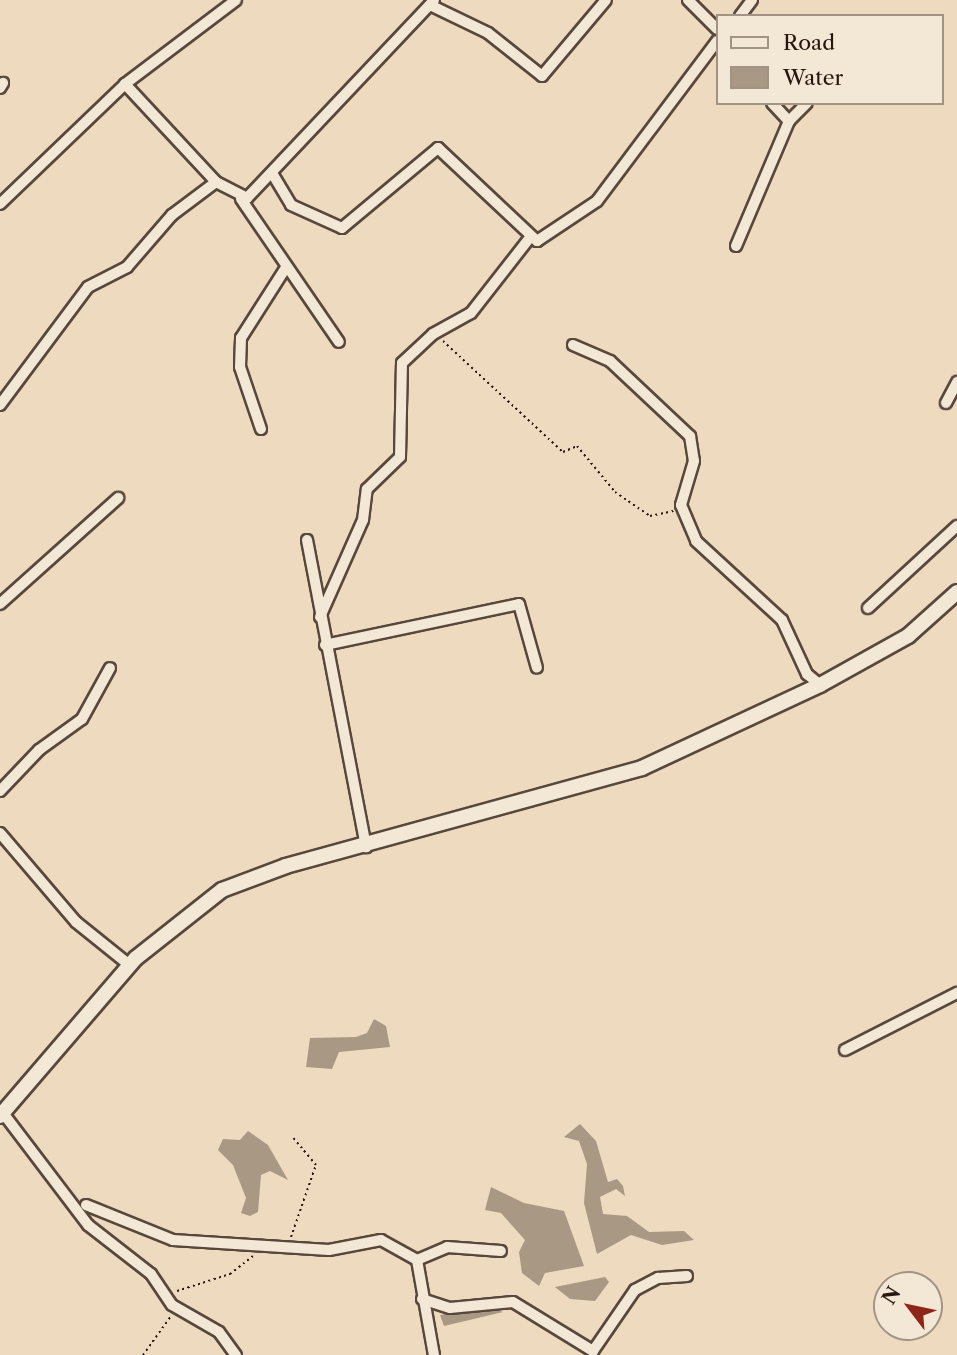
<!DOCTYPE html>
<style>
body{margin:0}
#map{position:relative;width:957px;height:1355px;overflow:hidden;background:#eddabf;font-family:"Libre Caslon Text",serif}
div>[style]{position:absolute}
.water>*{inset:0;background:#a99884}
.path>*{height:2px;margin-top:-1px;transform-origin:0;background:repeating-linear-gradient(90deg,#261711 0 2px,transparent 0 5.5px)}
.roads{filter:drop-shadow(2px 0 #58483c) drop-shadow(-2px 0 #58483c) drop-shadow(0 2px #58483c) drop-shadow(0 -2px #58483c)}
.street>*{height:10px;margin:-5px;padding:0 5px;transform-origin:5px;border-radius:5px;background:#f3e7d5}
.secondary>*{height:14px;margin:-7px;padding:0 7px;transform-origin:7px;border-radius:7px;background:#f3e7d5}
span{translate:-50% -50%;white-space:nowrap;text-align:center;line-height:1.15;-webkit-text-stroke:5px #f3e7d5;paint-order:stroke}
.legend{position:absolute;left:716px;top:14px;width:228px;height:91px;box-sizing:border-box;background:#f3e7d5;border:2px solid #a19487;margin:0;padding:9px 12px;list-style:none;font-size:21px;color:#261711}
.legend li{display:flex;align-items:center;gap:14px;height:35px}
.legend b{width:35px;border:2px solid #a19487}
.north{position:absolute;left:873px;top:1271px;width:70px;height:70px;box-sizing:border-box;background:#f3e7d5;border:2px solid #a19487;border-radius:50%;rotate:302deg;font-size:19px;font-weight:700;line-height:28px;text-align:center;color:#261711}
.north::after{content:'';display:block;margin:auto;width:24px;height:32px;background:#8f2418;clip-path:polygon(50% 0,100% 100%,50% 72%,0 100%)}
</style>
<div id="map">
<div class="water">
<div style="clip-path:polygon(374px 1019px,386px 1026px,390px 1047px,339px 1052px,332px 1069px,306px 1067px,310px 1038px,356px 1037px,367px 1033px)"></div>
<div style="clip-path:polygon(580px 1124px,596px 1141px,608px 1182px,617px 1179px,623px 1186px,625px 1196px,616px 1189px,600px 1197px,603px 1214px,627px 1216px,649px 1232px,684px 1231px,694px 1240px,662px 1245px,631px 1235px,597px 1254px,584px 1203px,587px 1164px,579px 1141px,564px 1137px)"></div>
<div style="clip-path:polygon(248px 1131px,268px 1145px,288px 1180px,270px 1171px,261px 1175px,258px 1212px,250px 1216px,241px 1213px,246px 1198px,233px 1165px,218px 1150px,223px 1139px,240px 1140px)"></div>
<div style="clip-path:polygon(491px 1187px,524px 1203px,564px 1211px,584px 1266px,545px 1273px,539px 1286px,522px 1273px,519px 1252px,525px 1240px,501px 1213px,485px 1210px)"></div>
<div style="clip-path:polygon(605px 1277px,609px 1282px,595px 1301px,570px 1299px,555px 1287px)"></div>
<div style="clip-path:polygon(488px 1307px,503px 1312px,444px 1326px,440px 1315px)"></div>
</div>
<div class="path">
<div style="left:443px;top:341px;width:163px;rotate:42.8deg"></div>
<div style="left:563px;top:452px;width:15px;rotate:-23deg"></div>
<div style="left:577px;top:446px;width:60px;rotate:50.4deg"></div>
<div style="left:615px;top:492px;width:42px;rotate:34.4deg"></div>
<div style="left:650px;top:516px;width:24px;rotate:-12deg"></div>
<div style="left:291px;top:1237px;width:76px;rotate:-70.9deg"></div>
<div style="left:316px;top:1165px;width:35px;rotate:-130deg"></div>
<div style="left:177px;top:1291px;width:56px;rotate:-17.8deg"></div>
<div style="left:230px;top:1274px;width:29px;rotate:-38deg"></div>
<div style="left:143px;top:1355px;width:48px;rotate:-54.3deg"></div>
</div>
<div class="roads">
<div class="street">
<div style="left:688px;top:0;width:41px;rotate:45deg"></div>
<div style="left:430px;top:5px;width:64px;rotate:25.8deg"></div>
<div style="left:488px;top:33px;width:69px;rotate:38.5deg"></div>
<div style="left:542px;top:76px;width:99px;rotate:-49.9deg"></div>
<div style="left:740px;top:16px;width:20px;rotate:-53deg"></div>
<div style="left:125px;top:84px;width:134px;rotate:47.1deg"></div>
<div style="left:216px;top:182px;width:35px;rotate:27deg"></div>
<div style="left:247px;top:198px;width:272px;rotate:-46.6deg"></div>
<div style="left:0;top:88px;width:6px;rotate:-59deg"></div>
<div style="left:772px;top:103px;width:25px;rotate:47deg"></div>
<div style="left:272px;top:173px;width:37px;rotate:59deg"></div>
<div style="left:291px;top:205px;width:56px;rotate:24.3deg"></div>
<div style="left:342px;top:228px;width:125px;rotate:-39.8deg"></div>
<div style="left:438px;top:148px;width:136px;rotate:43.2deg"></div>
<div style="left:537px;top:241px;width:72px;rotate:-33.7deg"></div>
<div style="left:597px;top:201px;width:200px;rotate:-53.1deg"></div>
<div style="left:241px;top:199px;width:173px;rotate:55.6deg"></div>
<div style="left:0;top:204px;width:173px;rotate:-43.8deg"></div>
<div style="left:125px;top:84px;width:139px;rotate:-37.1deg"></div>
<div style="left:736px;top:246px;width:136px;rotate:-67deg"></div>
<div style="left:789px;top:121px;width:25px;rotate:-45deg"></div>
<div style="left:573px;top:345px;width:40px;rotate:23.4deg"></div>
<div style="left:610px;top:361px;width:110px;rotate:43.2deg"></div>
<div style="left:690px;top:436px;width:25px;rotate:81deg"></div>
<div style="left:694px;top:461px;width:46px;rotate:106.5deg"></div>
<div style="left:681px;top:505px;width:39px;rotate:67deg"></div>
<div style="left:696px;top:541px;width:117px;rotate:42.6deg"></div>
<div style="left:782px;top:620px;width:60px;rotate:65.2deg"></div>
<div style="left:807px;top:674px;width:17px;rotate:40deg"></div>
<div style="left:946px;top:403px;width:24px;rotate:-62deg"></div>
<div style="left:0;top:405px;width:147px;rotate:-53.3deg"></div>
<div style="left:88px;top:287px;width:44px;rotate:-27.1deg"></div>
<div style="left:127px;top:267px;width:69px;rotate:-49.1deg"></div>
<div style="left:172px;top:215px;width:55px;rotate:-36.9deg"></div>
<div style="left:261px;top:429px;width:65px;rotate:-108.7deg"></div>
<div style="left:240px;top:367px;width:29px;rotate:-88deg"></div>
<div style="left:241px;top:338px;width:82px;rotate:-57.5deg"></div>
<div style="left:307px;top:540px;width:313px;rotate:79.1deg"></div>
<div style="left:0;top:604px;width:159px;rotate:-41.9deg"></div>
<div style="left:868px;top:608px;width:121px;rotate:-42.7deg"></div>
<div style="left:320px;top:617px;width:106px;rotate:-66.1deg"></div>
<div style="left:363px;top:520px;width:31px;rotate:-83deg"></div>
<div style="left:367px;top:489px;width:46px;rotate:-44.1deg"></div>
<div style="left:400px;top:457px;width:94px;rotate:-88.8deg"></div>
<div style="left:402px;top:363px;width:42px;rotate:-43.1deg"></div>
<div style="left:433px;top:334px;width:43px;rotate:-28.9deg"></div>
<div style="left:471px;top:313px;width:93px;rotate:-52deg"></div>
<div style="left:325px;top:645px;width:198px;rotate:-11.9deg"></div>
<div style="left:519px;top:604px;width:66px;rotate:74.3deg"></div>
<div style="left:0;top:791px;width:57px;rotate:-46.4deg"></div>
<div style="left:39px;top:750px;width:53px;rotate:-35.8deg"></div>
<div style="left:82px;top:719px;width:58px;rotate:-61.2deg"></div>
<div style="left:0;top:833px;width:117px;rotate:49.5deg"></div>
<div style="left:76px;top:922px;width:65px;rotate:38.8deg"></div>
<div style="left:127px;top:963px;width:7px;rotate:-27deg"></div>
<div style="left:845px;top:1050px;width:126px;rotate:-27deg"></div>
<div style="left:3px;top:1113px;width:141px;rotate:52.8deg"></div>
<div style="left:88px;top:1225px;width:80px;rotate:37.9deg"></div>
<div style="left:151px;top:1274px;width:37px;rotate:56deg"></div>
<div style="left:172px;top:1305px;width:54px;rotate:29.9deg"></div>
<div style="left:219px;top:1332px;width:29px;rotate:54deg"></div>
<div style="left:86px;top:1205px;width:94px;rotate:21.9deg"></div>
<div style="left:173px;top:1240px;width:156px;rotate:3.7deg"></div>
<div style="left:329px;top:1250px;width:53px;rotate:-10.9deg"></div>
<div style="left:381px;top:1240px;width:41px;rotate:29.1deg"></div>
<div style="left:417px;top:1260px;width:97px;rotate:79.9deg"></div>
<div style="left:417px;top:1260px;width:33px;rotate:-23deg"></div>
<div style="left:447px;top:1247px;width:54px;rotate:4.2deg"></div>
<div style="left:422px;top:1299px;width:29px;rotate:18deg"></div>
<div style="left:450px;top:1308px;width:63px;rotate:-5.4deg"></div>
<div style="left:513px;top:1302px;width:94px;rotate:31.5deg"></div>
<div style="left:593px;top:1351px;width:74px;rotate:-55.5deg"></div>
<div style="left:635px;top:1290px;width:26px;rotate:-28deg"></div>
<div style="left:658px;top:1278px;width:29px;rotate:-4deg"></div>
</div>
<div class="secondary">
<div style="left:0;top:1116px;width:208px;rotate:-49.3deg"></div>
<div style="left:136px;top:958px;width:110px;rotate:-38.3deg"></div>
<div style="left:222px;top:890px;width:68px;rotate:-20.6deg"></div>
<div style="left:286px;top:866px;width:369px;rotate:-15.4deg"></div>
<div style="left:642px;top:768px;width:196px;rotate:-25deg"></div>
<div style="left:820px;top:685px;width:101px;rotate:-29.1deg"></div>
<div style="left:908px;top:636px;width:66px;rotate:-41.9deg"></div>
</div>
</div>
<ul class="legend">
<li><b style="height:9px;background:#f3e7d5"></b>Road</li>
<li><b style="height:19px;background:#a99884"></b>Water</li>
</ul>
<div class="north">N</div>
</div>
